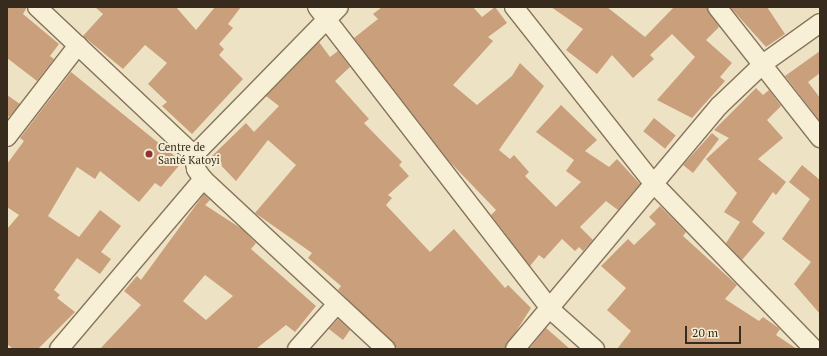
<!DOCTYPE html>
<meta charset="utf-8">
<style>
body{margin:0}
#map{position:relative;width:827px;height:356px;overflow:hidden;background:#ede2c4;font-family:"PT Serif",serif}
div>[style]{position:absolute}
.building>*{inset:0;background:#ca9f7b;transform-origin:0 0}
.roads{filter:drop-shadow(1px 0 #87745b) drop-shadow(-1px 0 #87745b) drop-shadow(0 1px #87745b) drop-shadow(0 -1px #87745b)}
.street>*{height:18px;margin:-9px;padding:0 9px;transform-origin:9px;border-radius:9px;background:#f8efd7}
.dots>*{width:11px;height:11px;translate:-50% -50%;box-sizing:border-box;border:2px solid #f4ecd3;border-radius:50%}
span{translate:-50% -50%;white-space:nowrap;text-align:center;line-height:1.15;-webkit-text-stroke:4px #f4ecd3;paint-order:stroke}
.poi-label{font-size:11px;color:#372b1e}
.left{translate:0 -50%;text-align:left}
.frame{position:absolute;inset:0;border:8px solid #372b1e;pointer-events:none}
.scale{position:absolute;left:685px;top:326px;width:56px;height:18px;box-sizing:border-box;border:2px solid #372b1e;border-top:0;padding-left:5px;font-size:12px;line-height:14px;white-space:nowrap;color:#372b1e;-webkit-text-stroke:3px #f4ecd3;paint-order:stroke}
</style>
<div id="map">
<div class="building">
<div style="clip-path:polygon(7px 7px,27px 7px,23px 14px,59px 44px,50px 56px,54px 59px,37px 81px,7px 58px)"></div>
<div style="clip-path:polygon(95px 7px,176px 7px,196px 30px,215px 7px,241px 7px,228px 24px,233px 28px,219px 44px,224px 49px,219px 55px,243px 79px,192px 134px,162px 106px,167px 102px,148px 84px,167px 63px,145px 45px,123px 69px,83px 36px,103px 14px)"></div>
<div style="clip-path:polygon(382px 7px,473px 7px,482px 17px,495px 7px,507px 23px,488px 37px,493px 41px,453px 85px,477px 105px,512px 76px,520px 63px,544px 86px,499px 150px,510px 159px,514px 155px,529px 172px,525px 176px,556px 207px,581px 182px,566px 171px,574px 160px,536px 132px,561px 105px,597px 140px,585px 151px,609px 167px,617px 159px,640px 184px,618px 210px,606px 201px,580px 227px,593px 240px,583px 251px,579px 247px,575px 251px,562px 239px,544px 259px,539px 255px,530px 266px,491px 215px,496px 210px,449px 161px,354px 38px,378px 19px,373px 14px)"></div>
<div style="clip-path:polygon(551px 7px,607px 7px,645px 37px,674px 7px,707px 7px,719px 27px,706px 40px,732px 63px,720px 77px,725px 81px,692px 118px,657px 100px,695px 57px,672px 34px,650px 55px,654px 59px,633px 78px,612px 55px,597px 74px,566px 50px,583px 29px)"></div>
<div style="clip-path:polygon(730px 7px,767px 7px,785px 34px,766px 47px)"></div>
<div style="clip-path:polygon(319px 42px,330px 57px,338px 51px,350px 67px,335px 81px,369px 119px,364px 123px,402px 162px,399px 165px,409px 176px,388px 195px,392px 198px,386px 205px,430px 252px,454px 229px,505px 288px,508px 285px,531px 308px,505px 349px,398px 349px,338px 290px,341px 286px,308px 258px,312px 253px,255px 213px,296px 165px,268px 140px,236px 181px,212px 156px,246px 123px,254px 132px,279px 106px,266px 96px)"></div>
<div style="clip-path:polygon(820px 51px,820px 73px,808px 82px,820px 98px,820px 121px,785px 76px)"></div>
<div style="clip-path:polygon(71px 72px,182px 162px,161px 187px,155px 183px,139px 202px,100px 171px,95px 179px,77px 167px,48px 216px,79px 237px,100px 210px,121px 226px,101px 252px,111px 259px,100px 274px,77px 258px,54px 290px,60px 295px,57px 298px,75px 312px,38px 349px,13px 349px,7px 344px,7px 229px,19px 215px,7px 207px,7px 164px,24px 141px,20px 138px)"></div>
<div style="clip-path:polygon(756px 88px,763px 95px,769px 90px,781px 106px,767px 120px,783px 138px,758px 159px,786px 182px,776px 195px,773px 192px,752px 222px,765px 233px,742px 260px,726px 243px,740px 222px,724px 212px,737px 193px,706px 159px,729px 138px,714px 130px)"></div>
<div style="clip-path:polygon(7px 95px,20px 104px,9px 117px,7px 115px)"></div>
<div style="left:654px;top:118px;width:28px;height:17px;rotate:39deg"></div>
<div style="clip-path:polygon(712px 133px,719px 139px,693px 173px,683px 165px)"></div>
<div style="clip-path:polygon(802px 165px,820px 180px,820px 314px,794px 284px,811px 262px,782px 239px,810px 199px,789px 182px)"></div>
<div style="clip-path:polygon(evenodd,204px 194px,210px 200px,205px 205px,242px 229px,256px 243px,251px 249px,316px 306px,295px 332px,286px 325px,256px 349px,100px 349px,141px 305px,124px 291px,137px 276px,141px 280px,204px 194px,205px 275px,233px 296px,206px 320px,183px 301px,205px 275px)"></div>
<div style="clip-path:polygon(660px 206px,686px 232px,683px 236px,737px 285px,725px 299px,759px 321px,763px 317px,780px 329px,776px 335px,797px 349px,617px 349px,631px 331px,607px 310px,626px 288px,601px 266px,628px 239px,634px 245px,656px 224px,649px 217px)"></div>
<div style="clip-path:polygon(338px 319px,350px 330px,343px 340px,329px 329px)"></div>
<div style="clip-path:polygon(546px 328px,570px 349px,529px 349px)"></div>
</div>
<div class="roads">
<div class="street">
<div style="left:37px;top:7px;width:216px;rotate:43.3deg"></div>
<div style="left:194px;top:155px;width:14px;rotate:82deg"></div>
<div style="left:196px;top:169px;width:12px;rotate:55deg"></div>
<div style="left:203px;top:179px;width:250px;rotate:42.9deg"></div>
<div style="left:317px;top:7px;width:383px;rotate:52.3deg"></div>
<div style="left:551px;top:310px;width:59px;rotate:41.6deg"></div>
<div style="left:514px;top:7px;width:226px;rotate:51.7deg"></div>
<div style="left:654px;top:184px;width:230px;rotate:45.9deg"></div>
<div style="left:717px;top:7px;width:167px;rotate:51.8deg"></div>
<div style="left:7px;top:137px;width:116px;rotate:-52.3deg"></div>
<div style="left:194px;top:155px;width:207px;rotate:-45.6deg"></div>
<div style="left:59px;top:349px;width:223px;rotate:-49.7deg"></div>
<div style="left:297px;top:349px;width:59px;rotate:-48.4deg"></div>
<div style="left:515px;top:349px;width:317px;rotate:-50deg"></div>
<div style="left:719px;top:106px;width:62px;rotate:-43.7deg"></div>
<div style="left:764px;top:63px;width:69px;rotate:-35.5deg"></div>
</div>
</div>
<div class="dots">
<div style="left:149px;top:154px;background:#94302d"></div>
</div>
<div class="poi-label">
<span class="left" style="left:158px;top:154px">Centre de<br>Santé Katoyi</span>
</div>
<div class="frame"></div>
<div class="scale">20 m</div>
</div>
